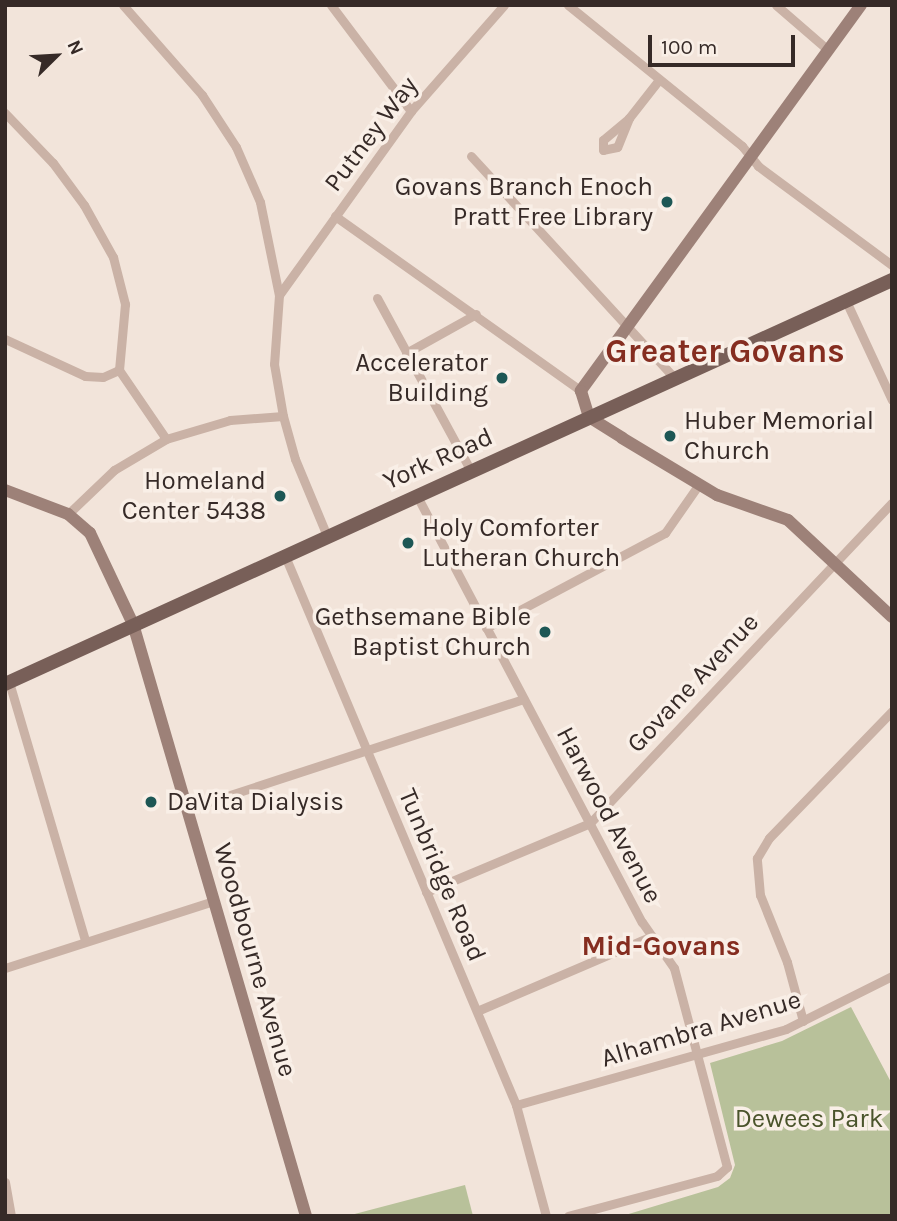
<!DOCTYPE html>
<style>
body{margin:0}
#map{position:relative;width:897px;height:1221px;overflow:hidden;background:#f2e4da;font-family:Karla,sans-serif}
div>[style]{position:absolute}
.green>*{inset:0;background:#b8c19a}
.street>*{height:9px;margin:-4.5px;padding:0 4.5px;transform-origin:4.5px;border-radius:4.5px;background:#cab2a6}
.secondary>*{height:12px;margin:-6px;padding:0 6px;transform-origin:6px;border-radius:6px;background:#9d8178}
.primary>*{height:14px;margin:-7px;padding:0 7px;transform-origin:7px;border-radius:7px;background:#785f58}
.dots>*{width:19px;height:19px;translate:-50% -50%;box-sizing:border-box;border:4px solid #f9efe7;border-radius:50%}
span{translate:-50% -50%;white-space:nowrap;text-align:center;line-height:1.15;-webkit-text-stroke:7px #f9efe7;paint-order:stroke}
.street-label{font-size:26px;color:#362a27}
.poi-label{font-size:26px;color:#362a27}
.right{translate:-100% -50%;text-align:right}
.left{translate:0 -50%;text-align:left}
.park-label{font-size:26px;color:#4a542b}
.neighbourhood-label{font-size:28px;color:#852d20;font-weight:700}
.district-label{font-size:33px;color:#852d20;font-weight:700}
.frame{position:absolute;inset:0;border:7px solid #362a27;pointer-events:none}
.north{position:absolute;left:21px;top:21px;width:70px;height:70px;-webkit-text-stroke:5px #f9efe7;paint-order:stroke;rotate:66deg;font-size:19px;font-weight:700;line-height:28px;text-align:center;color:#362a27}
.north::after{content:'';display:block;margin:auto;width:24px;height:32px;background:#362a27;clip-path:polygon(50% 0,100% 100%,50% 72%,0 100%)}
.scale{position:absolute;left:648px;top:35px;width:147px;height:32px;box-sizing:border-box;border:4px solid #362a27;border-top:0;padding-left:9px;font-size:21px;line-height:24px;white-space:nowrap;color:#362a27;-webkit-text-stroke:5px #f9efe7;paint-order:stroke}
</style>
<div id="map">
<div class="green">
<div style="clip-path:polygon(851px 1007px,892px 1084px,892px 1216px,622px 1216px,718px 1187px,730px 1178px,735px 1165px,710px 1063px,782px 1041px)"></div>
<div style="clip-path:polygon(465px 1185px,473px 1216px,347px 1216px)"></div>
</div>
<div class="street">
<div style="left:123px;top:5px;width:120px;rotate:48.7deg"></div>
<div style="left:202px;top:95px;width:62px;rotate:56.8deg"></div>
<div style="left:236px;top:147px;width:60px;rotate:66.4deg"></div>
<div style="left:260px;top:202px;width:95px;rotate:78.5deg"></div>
<div style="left:279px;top:295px;width:69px;rotate:94.1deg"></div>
<div style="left:274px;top:364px;width:53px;rotate:80.2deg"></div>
<div style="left:283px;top:416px;width:45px;rotate:74.4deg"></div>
<div style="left:295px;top:459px;width:83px;rotate:67.4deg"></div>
<div style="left:331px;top:5px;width:133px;rotate:53deg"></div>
<div style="left:568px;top:5px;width:224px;rotate:39deg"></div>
<div style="left:742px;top:146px;width:26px;rotate:51deg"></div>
<div style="left:758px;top:166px;width:167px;rotate:36.5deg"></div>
<div style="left:776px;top:5px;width:69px;rotate:40.9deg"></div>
<div style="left:5px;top:113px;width:69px;rotate:46.2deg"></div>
<div style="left:53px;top:163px;width:52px;rotate:53.6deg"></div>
<div style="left:84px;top:205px;width:60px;rotate:60.9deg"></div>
<div style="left:113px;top:257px;width:49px;rotate:75.7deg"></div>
<div style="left:125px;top:304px;width:66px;rotate:95.2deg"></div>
<div style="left:629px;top:118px;width:31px;rotate:112deg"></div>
<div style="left:617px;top:147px;width:14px;rotate:168deg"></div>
<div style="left:603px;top:150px;width:10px;rotate:-90deg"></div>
<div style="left:603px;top:140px;width:34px;rotate:-40deg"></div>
<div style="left:629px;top:118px;width:47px;rotate:-51.9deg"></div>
<div style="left:471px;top:156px;width:302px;rotate:47.5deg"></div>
<div style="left:335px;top:216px;width:302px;rotate:35.4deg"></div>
<div style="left:279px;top:295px;width:226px;rotate:-54.3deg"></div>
<div style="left:411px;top:111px;width:141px;rotate:-48.7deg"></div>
<div style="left:377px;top:298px;width:197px;rotate:61.5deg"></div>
<div style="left:846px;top:301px;width:109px;rotate:65.1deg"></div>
<div style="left:5px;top:339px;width:88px;rotate:24.8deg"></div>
<div style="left:85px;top:376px;width:18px;rotate:3deg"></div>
<div style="left:103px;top:377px;width:17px;rotate:-24deg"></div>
<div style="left:406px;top:353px;width:80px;rotate:-29.1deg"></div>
<div style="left:119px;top:370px;width:83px;rotate:55.7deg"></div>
<div style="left:417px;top:496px;width:482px;rotate:62.2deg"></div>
<div style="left:642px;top:922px;width:56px;rotate:55.2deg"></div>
<div style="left:674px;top:968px;width:206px;rotate:75.1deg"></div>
<div style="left:727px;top:1167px;width:13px;rotate:138deg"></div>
<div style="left:717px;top:1176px;width:154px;rotate:165deg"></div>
<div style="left:68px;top:514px;width:64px;rotate:-43.7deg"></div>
<div style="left:114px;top:470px;width:61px;rotate:-30.8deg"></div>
<div style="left:166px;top:439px;width:67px;rotate:-16.5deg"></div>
<div style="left:230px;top:420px;width:53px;rotate:-4.3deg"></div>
<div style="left:285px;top:556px;width:596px;rotate:67.18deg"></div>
<div style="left:516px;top:1105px;width:115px;rotate:74.9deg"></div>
<div style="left:486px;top:628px;width:203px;rotate:-28deg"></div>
<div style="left:665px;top:533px;width:60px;rotate:-55.2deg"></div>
<div style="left:9px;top:682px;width:270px;rotate:73.6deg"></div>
<div style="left:187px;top:809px;width:354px;rotate:-18.1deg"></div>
<div style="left:426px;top:892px;width:178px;rotate:-22.8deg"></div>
<div style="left:590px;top:823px;width:440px;rotate:-46.7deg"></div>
<div style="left:5px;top:968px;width:219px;rotate:-17.8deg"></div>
<div style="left:477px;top:1011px;width:190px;rotate:-23.2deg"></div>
<div style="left:803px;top:1021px;width:61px;rotate:-105.2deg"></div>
<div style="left:787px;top:962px;width:72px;rotate:-111.9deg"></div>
<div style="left:760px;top:895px;width:37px;rotate:-95deg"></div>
<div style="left:757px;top:858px;width:23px;rotate:-59deg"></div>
<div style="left:769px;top:838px;width:177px;rotate:-45.9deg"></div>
<div style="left:516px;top:1105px;width:280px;rotate:-15.7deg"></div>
<div style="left:786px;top:1029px;width:119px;rotate:-26.6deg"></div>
<div style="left:5px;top:1182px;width:35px;rotate:80deg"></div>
</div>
<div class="secondary">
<div style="left:861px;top:5px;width:477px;rotate:126deg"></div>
<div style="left:581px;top:391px;width:27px;rotate:73deg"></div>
<div style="left:589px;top:417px;width:39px;rotate:32deg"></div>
<div style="left:622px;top:438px;width:111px;rotate:31deg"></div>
<div style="left:717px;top:495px;width:75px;rotate:19.4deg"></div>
<div style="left:788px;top:520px;width:142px;rotate:43deg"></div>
<div style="left:5px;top:490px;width:67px;rotate:20.9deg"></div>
<div style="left:68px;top:514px;width:29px;rotate:41deg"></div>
<div style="left:90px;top:533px;width:101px;rotate:64.7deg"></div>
<div style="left:133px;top:624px;width:617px;rotate:73.71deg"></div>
</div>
<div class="primary">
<div style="left:5px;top:684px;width:975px;rotate:-24.49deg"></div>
</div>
<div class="dots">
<div style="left:667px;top:202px;background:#1d5755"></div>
<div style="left:502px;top:378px;background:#1d5755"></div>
<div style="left:670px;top:436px;background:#1d5755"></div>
<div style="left:280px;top:496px;background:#1d5755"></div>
<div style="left:408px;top:543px;background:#1d5755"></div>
<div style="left:545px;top:632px;background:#1d5755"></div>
<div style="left:151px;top:802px;background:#1d5755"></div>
</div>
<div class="street-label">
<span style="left:371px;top:134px;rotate:-53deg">Putney Way</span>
<span style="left:438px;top:459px;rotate:-24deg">York Road</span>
<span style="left:693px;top:683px;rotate:-47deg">Govane Avenue</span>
<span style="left:609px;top:815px;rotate:62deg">Harwood Avenue</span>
<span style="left:442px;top:875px;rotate:67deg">Tunbridge Road</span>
<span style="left:255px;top:960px;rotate:74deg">Woodbourne Avenue</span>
<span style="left:701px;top:1029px;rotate:-17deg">Alhambra Avenue</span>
</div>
<div class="poi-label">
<span class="right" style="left:653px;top:202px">Govans Branch Enoch<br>Pratt Free Library</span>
<span class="right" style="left:488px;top:378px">Accelerator<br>Building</span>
<span class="left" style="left:684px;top:436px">Huber Memorial<br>Church</span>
<span class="right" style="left:266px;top:496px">Homeland<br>Center 5438</span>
<span class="left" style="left:422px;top:543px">Holy Comforter<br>Lutheran Church</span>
<span class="right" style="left:531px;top:632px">Gethsemane Bible<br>Baptist Church</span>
<span class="left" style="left:167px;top:802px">DaVita Dialysis</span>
</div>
<div class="park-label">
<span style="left:809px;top:1119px">Dewees Park</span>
</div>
<div class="neighbourhood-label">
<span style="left:661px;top:946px">Mid-Govans</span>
</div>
<div class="district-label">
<span style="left:725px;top:352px">Greater Govans</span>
</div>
<div class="frame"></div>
<div class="north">N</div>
<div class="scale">100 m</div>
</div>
